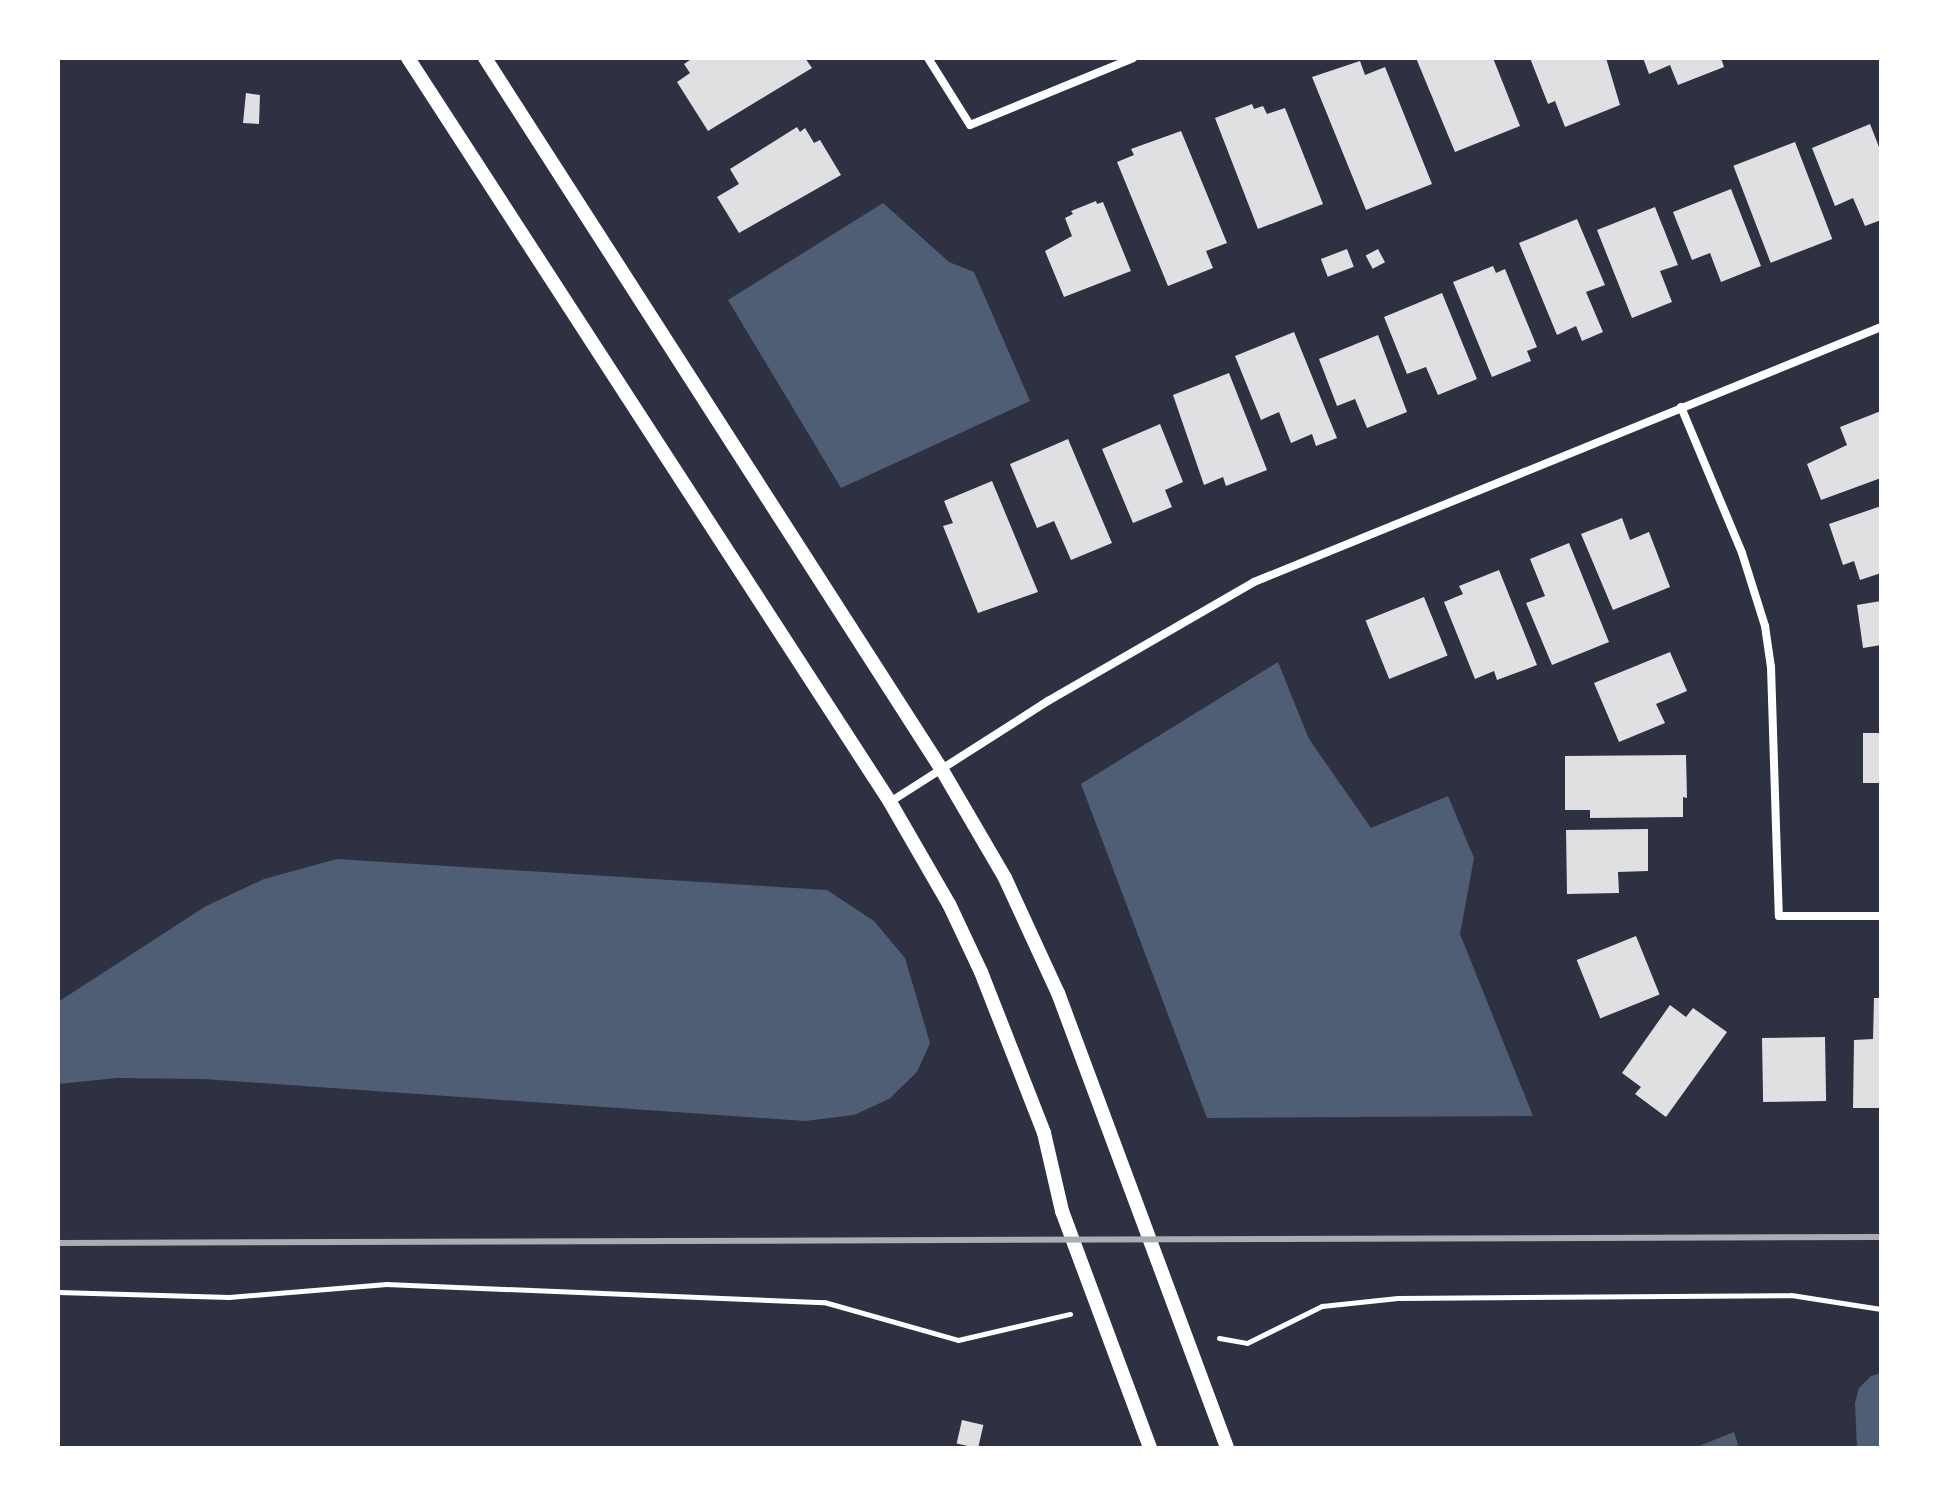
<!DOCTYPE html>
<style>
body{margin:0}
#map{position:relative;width:1939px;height:1506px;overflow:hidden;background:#2d3142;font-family:Lato,sans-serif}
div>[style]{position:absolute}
.water>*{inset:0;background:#4f5d75}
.building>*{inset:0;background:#e0e0e3;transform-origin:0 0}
.path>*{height:5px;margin:-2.5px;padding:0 2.5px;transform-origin:2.5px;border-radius:2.5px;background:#fff}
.minor>*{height:8px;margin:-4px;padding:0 4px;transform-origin:4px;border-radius:4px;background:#fff}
.tertiary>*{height:14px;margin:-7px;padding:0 7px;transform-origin:7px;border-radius:7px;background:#fff}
.rail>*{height:6px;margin:-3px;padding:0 3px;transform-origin:3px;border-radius:3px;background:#abadb3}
span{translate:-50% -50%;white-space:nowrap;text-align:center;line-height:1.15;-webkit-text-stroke:7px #fff;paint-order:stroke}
.frame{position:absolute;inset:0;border:60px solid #fff;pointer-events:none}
</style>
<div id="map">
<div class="water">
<div style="clip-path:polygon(883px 203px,949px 262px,974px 272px,1030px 401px,841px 488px,728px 300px)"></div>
<div style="clip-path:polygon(1278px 662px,1309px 739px,1371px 828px,1448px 796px,1474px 858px,1460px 934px,1533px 1116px,1207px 1118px,1081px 784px)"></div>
<div style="clip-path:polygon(337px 859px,827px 890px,874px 921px,905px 958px,930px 1043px,917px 1072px,889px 1099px,854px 1115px,805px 1121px,204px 1079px,117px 1078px,58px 1084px,58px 1002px,206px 906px,264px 879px)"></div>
<div style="clip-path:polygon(1881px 1373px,1881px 1448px,1857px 1448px,1855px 1403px,1859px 1388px,1871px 1376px)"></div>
<div style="clip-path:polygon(1734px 1432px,1739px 1448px,1694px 1448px)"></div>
</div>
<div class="building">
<div style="clip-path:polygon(693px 58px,805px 58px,812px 68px,708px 131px,677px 82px,690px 73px,684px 64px)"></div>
<div style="clip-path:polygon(1416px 58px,1493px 58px,1520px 126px,1455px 152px)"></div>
<div style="clip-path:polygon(1530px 58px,1606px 58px,1620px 105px,1565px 127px,1555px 101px,1548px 104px)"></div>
<div style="clip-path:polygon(1643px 58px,1721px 58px,1724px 67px,1678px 85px,1670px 65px,1649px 74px)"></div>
<div style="clip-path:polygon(1360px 61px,1365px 75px,1385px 67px,1432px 184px,1366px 210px,1312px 77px)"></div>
<div style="clip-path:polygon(246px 93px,260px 95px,259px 124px,243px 123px)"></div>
<div style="clip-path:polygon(1252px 104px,1254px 109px,1263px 106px,1267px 114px,1285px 108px,1323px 204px,1258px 229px,1215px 118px)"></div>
<div style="clip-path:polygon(1870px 124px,1881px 152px,1881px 220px,1865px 226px,1853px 198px,1835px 206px,1812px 148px)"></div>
<div style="clip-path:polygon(797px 127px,800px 132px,805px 128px,814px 143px,820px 140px,841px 175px,739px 233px,717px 197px,739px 184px,730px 169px)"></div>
<div style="clip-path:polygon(1181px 131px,1227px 243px,1206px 251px,1213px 268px,1168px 286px,1117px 162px,1134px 155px,1131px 149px)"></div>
<div style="left:1795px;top:142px;width:104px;height:66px;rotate:69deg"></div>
<div style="clip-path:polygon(1731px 189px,1761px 266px,1721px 282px,1710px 253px,1692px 260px,1673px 212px)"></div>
<div style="clip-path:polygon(1096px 201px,1097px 204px,1103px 202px,1131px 271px,1064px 297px,1045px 251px,1072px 236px,1065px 218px,1073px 214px,1071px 211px)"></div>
<div style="clip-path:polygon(1655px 207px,1678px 265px,1660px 271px,1672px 302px,1632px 318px,1597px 230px)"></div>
<div style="clip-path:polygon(1577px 219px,1605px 285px,1586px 292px,1603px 332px,1582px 341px,1576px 326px,1557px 335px,1519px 243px)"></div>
<div style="left:1347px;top:249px;width:19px;height:28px;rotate:69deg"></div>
<div style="left:1378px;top:249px;width:15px;height:14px;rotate:62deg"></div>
<div style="clip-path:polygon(1493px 266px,1496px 273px,1505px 269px,1537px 347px,1527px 351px,1531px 361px,1492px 377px,1453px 282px)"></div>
<div style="clip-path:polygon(1442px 293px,1477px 379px,1438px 395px,1426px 367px,1407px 374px,1384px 317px)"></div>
<div style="clip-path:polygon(1294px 332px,1337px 438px,1316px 446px,1312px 434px,1291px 443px,1279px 412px,1261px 420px,1235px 356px)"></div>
<div style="clip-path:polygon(1378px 335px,1407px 412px,1367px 428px,1355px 399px,1337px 406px,1319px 359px)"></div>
<div style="clip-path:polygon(1229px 373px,1267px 470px,1226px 486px,1223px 477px,1204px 485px,1173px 395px)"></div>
<div style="clip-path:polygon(1881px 411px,1881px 478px,1821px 500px,1807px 464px,1847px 445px,1840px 427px)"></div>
<div style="clip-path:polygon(1160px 424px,1183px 482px,1165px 490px,1172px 507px,1133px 523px,1102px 449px)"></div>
<div style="clip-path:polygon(1068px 439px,1112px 543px,1071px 560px,1054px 521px,1037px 528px,1010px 464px)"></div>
<div style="clip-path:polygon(992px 481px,1038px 592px,978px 613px,943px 526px,953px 523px,944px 501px)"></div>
<div style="clip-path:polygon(1881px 506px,1881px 573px,1860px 580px,1854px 561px,1843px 565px,1829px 524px)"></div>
<div style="clip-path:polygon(1622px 518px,1630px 540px,1649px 532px,1670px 587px,1613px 610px,1581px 534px)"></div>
<div style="clip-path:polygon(1569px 543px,1609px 642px,1552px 665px,1526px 603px,1545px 596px,1530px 559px)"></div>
<div style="clip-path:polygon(1499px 570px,1537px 665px,1497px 680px,1494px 671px,1475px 679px,1444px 602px,1463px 594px,1459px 586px)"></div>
<div style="left:1424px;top:597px;width:63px;height:63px;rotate:68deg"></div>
<div style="clip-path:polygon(1881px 601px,1881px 645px,1863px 648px,1857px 605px)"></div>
<div style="clip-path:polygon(1670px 652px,1687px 691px,1656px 704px,1665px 723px,1619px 742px,1594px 683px)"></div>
<div style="left:1863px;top:733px;width:18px;height:50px"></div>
<div style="clip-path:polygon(1686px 755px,1687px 798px,1683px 797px,1683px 817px,1590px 818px,1590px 810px,1565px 810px,1565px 756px)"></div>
<div style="clip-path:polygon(1648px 829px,1648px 871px,1618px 872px,1619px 893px,1567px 894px,1566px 830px)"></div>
<div style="left:1636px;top:936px;width:63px;height:64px;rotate:68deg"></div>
<div style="clip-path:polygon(1874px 998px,1881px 998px,1881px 1108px,1853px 1108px,1854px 1040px,1873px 1039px)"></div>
<div style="clip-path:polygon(1670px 1005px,1686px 1017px,1693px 1008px,1727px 1032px,1666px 1117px,1635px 1094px,1641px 1087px,1622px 1073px)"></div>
<div style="left:1825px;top:1037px;width:64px;height:63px;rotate:89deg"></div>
<div style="left:962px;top:1420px;width:22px;height:24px;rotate:13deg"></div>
</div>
<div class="path">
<div style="left:58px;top:1292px;width:171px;rotate:1.7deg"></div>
<div style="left:229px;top:1297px;width:158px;rotate:-4.7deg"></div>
<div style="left:386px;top:1284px;width:438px;rotate:2.4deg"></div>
<div style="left:824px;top:1302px;width:139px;rotate:15.8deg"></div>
<div style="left:958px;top:1340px;width:115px;rotate:-13.1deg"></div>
<div style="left:1219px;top:1338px;width:28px;rotate:10deg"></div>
<div style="left:1247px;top:1343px;width:84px;rotate:-26.3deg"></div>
<div style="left:1322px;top:1306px;width:76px;rotate:-6deg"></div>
<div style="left:1398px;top:1298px;width:393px;rotate:-0.4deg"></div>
<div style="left:1791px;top:1295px;width:91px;rotate:8.8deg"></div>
</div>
<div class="minor">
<div style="left:928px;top:58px;width:79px;rotate:57.9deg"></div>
<div style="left:970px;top:125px;width:176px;rotate:-22.3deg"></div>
<div style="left:1681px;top:407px;width:158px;rotate:67.3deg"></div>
<div style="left:1742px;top:553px;width:77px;rotate:72.5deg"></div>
<div style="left:1765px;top:626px;width:41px;rotate:81.7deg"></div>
<div style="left:1771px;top:667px;width:249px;rotate:88.2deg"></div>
<div style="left:1779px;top:916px;width:102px"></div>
<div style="left:890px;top:802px;width:188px;rotate:-32.6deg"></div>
<div style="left:1048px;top:701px;width:238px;rotate:-30deg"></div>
<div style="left:1254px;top:582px;width:677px;rotate:-22.13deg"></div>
</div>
<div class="tertiary">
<div style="left:408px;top:58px;width:886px;rotate:57.06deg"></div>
<div style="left:890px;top:802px;width:118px;rotate:60deg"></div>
<div style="left:949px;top:904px;width:75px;rotate:64.8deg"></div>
<div style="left:981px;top:972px;width:173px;rotate:68.6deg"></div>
<div style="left:1044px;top:1133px;width:80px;rotate:77deg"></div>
<div style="left:1062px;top:1211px;width:253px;rotate:69.6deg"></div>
<div style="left:485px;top:58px;width:846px;rotate:57.31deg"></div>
<div style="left:942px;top:770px;width:125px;rotate:59.7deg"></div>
<div style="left:1005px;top:878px;width:127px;rotate:65.3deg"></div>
<div style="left:1058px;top:993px;width:485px;rotate:69.6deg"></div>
</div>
<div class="rail">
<div style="left:58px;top:1243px;width:1823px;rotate:-0.19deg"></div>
</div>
<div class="frame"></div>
</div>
